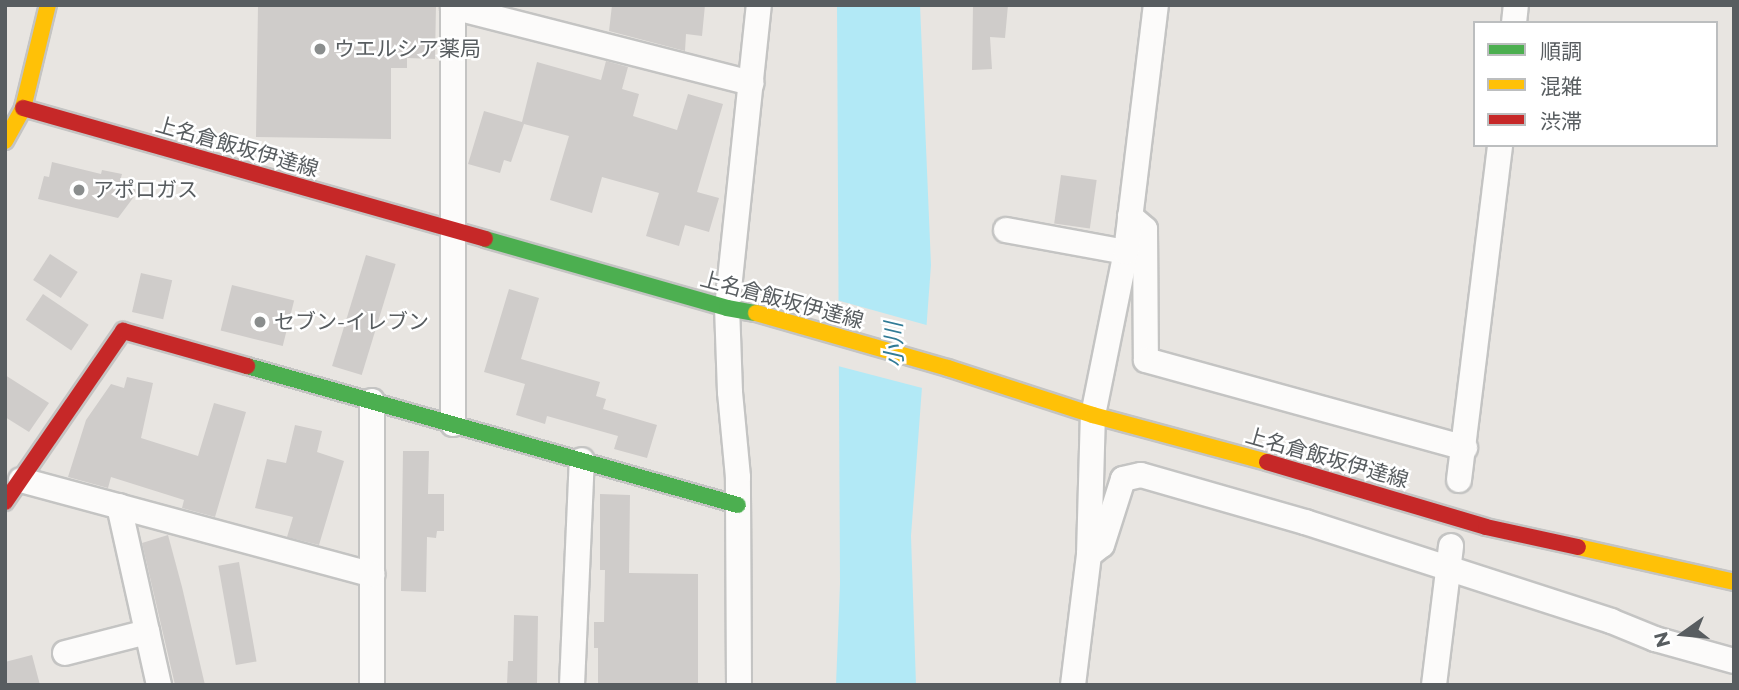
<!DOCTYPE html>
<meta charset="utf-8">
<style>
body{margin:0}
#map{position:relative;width:1739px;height:690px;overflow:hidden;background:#e8e5e1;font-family:Montserrat,"Noto Sans JP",sans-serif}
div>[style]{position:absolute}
.water>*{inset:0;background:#b2e9f6}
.pier>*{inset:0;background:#e8e5e1}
.building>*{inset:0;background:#cfccca;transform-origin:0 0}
.roads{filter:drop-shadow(2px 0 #c4c4c3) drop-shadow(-2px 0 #c4c4c3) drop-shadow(0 2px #c4c4c3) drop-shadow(0 -2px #c4c4c3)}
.street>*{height:24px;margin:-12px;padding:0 12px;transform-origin:12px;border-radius:12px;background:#fcfbfa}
.fast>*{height:16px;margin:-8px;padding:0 8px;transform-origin:8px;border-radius:8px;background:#4caf50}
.slow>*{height:16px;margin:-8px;padding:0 8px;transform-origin:8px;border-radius:8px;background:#ffc107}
.jam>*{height:16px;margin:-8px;padding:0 8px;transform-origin:8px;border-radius:8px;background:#c62828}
.dots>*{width:19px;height:19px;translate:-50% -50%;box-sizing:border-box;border:4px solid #fff;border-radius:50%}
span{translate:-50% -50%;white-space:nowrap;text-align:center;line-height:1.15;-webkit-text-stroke:5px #fff;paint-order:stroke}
.poi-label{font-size:21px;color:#585d60}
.left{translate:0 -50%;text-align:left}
.street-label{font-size:21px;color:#585d60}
.water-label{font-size:23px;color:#317b96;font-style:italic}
.frame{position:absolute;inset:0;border:7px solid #585d60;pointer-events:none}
.legend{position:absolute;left:1473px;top:21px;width:245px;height:126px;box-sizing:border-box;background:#fff;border:2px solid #bcbebf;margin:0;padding:9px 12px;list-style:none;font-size:21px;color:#585d60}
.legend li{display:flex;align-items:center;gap:14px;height:35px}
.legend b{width:35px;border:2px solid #bcbebf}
.north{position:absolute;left:1648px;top:599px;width:70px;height:70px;-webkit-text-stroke:5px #fff;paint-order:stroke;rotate:255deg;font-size:19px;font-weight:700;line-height:28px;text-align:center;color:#585d60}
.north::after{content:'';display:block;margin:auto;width:24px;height:32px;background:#585d60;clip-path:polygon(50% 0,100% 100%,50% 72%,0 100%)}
</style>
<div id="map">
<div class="water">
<div style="clip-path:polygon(837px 5px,920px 5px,931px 265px,911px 536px,916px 685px,836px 685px,840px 584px)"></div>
</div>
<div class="pier">
<div style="clip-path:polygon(833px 299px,930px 326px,926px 389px,834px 365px)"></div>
</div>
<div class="building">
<div style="clip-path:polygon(258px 5px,436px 5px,435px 59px,407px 58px,407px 68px,391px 68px,391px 139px,256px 137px)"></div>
<div style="clip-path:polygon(612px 5px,705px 5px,702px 36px,686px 34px,685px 51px,609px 31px)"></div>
<div style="clip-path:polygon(973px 5px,1008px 5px,1005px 38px,990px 37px,992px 69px,972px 70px)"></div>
<div style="clip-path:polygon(606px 61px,628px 67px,622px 89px,639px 94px,633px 116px,677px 130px,688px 94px,723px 104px,697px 192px,719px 198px,709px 232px,685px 225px,679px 246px,646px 236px,659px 193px,602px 177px,592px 213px,550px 200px,569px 136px,524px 124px,511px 162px,504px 160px,500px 173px,468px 164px,484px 111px,522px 122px,537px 62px,601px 80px)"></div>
<div style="clip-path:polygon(52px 162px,101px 174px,102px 170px,122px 174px,119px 185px,139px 190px,118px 218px,38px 199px,44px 176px,49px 177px)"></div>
<div style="left:1061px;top:175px;width:36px;height:49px;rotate:8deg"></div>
<div style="left:50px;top:254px;width:33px;height:31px;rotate:33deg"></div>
<div style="left:366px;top:255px;width:31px;height:116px;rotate:17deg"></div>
<div style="left:141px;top:273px;width:32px;height:40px;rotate:13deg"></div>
<div style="left:232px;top:285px;width:64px;height:47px;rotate:14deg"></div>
<div style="clip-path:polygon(509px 289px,539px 298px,521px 359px,600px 382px,596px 396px,606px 399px,603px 409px,657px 425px,647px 458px,614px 449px,618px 436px,547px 416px,545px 424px,516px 415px,525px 384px,484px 372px)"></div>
<div style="left:43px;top:294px;width:55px;height:31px;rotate:34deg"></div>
<div style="clip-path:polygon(5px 375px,49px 403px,29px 432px,5px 417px)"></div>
<div style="clip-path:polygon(127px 377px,153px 383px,141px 438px,198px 456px,214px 403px,246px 412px,215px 517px,182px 508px,184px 500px,111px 477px,108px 488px,68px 477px,86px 420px,111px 384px,124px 388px)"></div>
<div style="clip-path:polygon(295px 425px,322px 431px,317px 452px,344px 461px,319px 545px,287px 537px,293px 517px,255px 508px,267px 459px,286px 463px)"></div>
<div style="clip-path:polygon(403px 451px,429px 451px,428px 494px,444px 494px,444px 531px,437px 531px,436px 538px,427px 537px,426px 592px,401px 591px)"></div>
<div style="clip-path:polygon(600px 494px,630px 495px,629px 573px,698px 574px,698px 685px,598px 685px,598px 648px,594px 648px,594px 622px,604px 622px,605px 570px,600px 570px)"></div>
<div style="clip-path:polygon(168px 535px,182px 587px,205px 685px,175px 685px,142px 543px)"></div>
<div style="left:239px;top:562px;width:101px;height:21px;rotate:80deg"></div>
<div style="clip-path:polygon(514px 615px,538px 616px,537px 685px,507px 685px,508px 661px,513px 661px)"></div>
<div style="clip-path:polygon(32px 655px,40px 685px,5px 685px,5px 662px)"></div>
</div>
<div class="roads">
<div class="street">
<div style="left:453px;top:7px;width:308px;rotate:14.3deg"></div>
<div style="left:1514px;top:23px;width:18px;rotate:-84deg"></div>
<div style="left:1130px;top:216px;width:20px;rotate:41deg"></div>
<div style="left:1145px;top:229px;width:131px;rotate:89.6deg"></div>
<div style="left:1146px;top:360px;width:331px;rotate:15.4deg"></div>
<div style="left:1006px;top:230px;width:122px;rotate:10.4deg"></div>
<div style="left:372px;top:401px;width:284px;rotate:90deg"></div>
<div style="left:453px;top:424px;width:419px;rotate:-90deg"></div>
<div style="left:21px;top:480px;width:364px;rotate:15.1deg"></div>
<div style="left:1459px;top:480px;width:337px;rotate:-83deg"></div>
<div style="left:119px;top:506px;width:183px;rotate:77.4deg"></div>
<div style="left:1089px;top:555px;width:16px;rotate:-38deg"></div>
<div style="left:1102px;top:545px;width:69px;rotate:-72.3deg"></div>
<div style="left:1123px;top:479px;width:18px;rotate:-13deg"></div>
<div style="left:1141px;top:475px;width:171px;rotate:16deg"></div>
<div style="left:1305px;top:522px;width:322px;rotate:17.9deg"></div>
<div style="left:1611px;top:621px;width:48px;rotate:22.2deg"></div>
<div style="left:1655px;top:639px;width:82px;rotate:15.6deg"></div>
<div style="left:65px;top:653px;width:85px;rotate:-14.4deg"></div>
<div style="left:572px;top:685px;width:225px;rotate:-87.5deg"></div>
<div style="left:739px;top:685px;width:208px;rotate:-90.3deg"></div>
<div style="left:738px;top:477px;width:85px;rotate:-95.4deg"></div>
<div style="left:730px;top:392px;width:84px;rotate:-92deg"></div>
<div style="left:727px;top:308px;width:305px;rotate:-84deg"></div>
<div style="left:1073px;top:685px;width:131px;rotate:-83deg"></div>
<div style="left:1089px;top:555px;width:140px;rotate:-88.4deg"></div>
<div style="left:1093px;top:415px;width:166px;rotate:-78.6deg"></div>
<div style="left:1126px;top:252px;width:249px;rotate:-83.1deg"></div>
<div style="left:1434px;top:685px;width:140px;rotate:-83deg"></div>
</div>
<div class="fast">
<div style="left:485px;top:239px;width:252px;rotate:15.9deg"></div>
<div style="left:727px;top:308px;width:29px;rotate:10deg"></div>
<div style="left:247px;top:366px;width:510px;rotate:15.81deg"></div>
</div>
<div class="slow">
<div style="left:5px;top:141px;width:38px;rotate:-61deg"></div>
<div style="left:23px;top:108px;width:106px;rotate:-76.4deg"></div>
<div style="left:756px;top:313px;width:200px;rotate:16deg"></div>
<div style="left:948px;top:368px;width:152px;rotate:18deg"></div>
<div style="left:1093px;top:415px;width:180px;rotate:15.1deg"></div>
<div style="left:1578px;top:547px;width:160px;rotate:12.6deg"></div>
</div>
<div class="jam">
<div style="left:23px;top:108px;width:480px;rotate:15.8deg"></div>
<div style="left:1267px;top:462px;width:228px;rotate:16.5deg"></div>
<div style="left:1486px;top:527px;width:94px;rotate:12.3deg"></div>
<div style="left:5px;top:502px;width:208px;rotate:-55.4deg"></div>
<div style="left:123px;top:331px;width:129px;rotate:15.8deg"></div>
</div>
</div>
<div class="dots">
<div style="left:320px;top:49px;background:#8a8d8d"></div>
<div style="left:79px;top:190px;background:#8a8d8d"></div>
<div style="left:260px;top:322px;background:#8a8d8d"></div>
</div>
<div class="poi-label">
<span class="left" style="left:334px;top:49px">ウエルシア薬局</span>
<span class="left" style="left:93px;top:190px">アポロガス</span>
<span class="left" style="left:274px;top:322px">セブン-イレブン</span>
</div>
<div class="street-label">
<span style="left:237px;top:147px;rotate:16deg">上名倉飯坂伊達線</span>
<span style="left:782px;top:300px;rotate:15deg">上名倉飯坂伊達線</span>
<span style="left:1327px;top:458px;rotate:16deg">上名倉飯坂伊達線</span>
</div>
<div class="water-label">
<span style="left:894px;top:345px;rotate:-91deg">小川</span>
</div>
<div class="frame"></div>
<ul class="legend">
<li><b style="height:9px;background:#4caf50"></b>順調</li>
<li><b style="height:9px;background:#ffc107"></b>混雑</li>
<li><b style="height:9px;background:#c62828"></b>渋滞</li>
</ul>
<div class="north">N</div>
</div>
